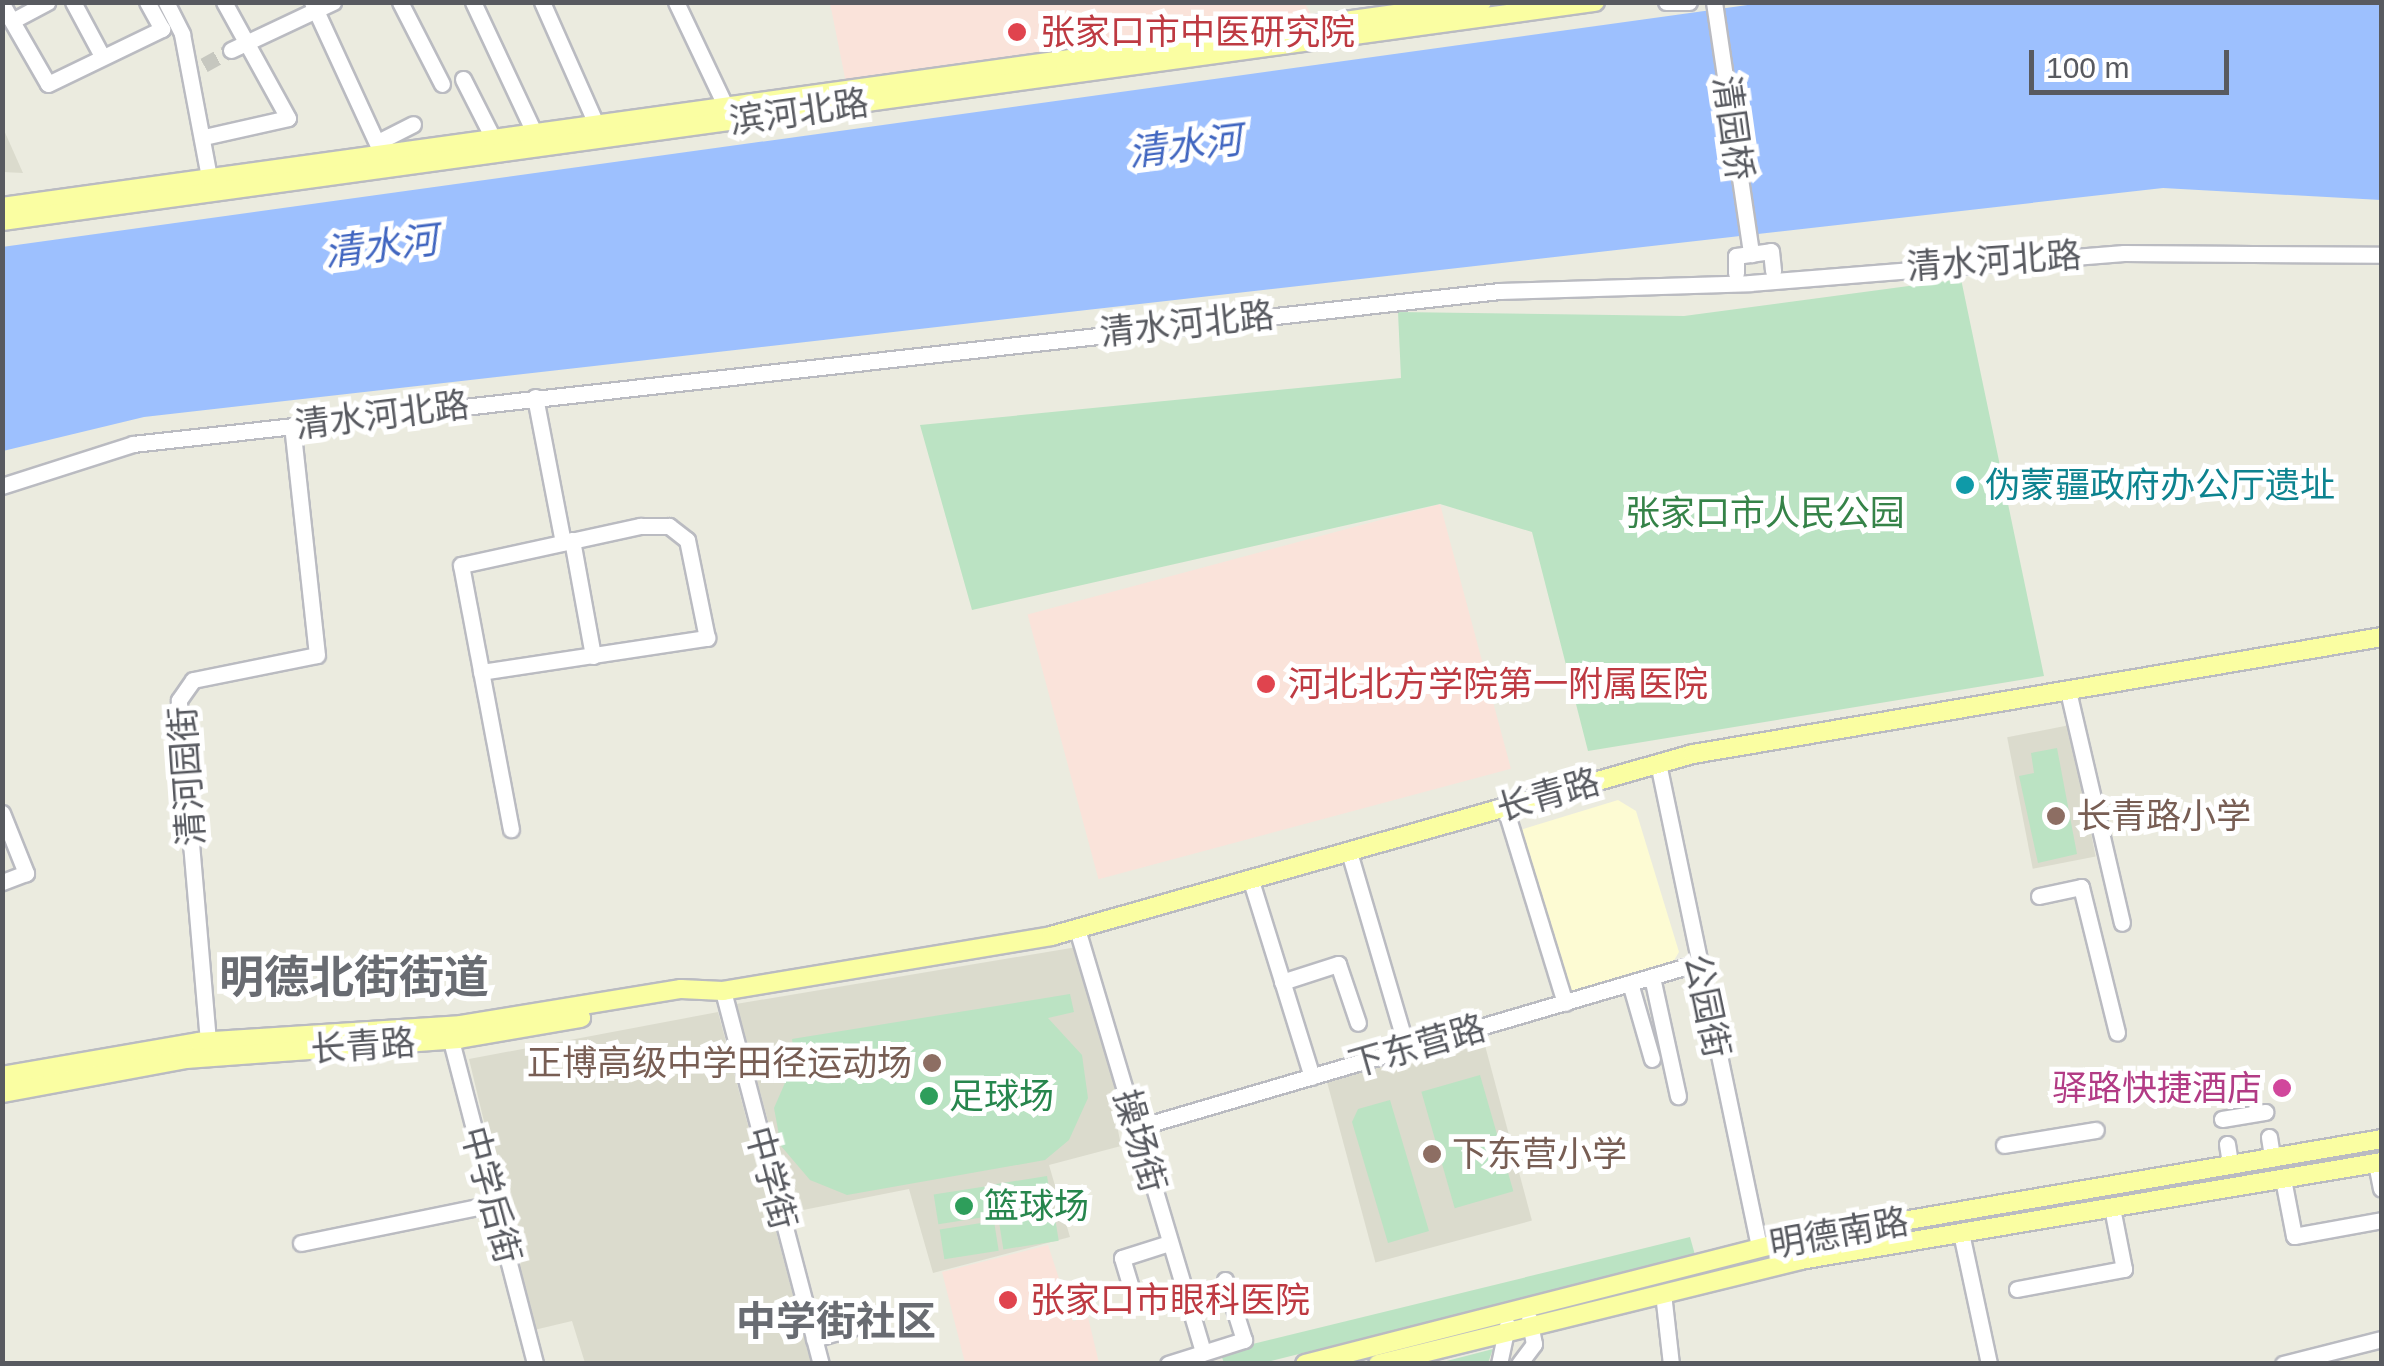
<!DOCTYPE html>
<meta charset="utf-8">
<style>
body{margin:0}
#map{position:relative;width:2384px;height:1366px;overflow:hidden;background:#ebebdf;font-family:Helvetica,"Noto Sans SC",sans-serif}
div>[style]{position:absolute}
.commercial>*{inset:0;background:#fdfbd3}
.education>*{inset:0;background:#dbdbcd;transform-origin:0 0}
.medical>*{inset:0;background:#fae3da;transform-origin:0 0}
.green>*{inset:0;background:#bbe3c3;transform-origin:0 0}
.water>*{inset:0;background:#9dc0fe}
.minor-tunnel>*{height:15px;margin-top:-7.5px;transform-origin:0;background:repeating-linear-gradient(90deg,#c6c7bf 0 15px,transparent 0 23px)}
.roads{filter:drop-shadow(2px 0 #babbc1) drop-shadow(-2px 0 #babbc1) drop-shadow(0 2px #babbc1) drop-shadow(0 -2px #babbc1)}
.minor>*{height:15px;margin:-7.5px;padding:0 7.5px;transform-origin:7.5px;border-radius:7.5px;background:#fff}
.major>*{height:18px;margin:-9px;padding:0 9px;transform-origin:9px;border-radius:9px;background:#fafea2}
.dots>*{width:28px;height:28px;translate:-50% -50%;box-sizing:border-box;border:5px solid #fff;border-radius:50%}
span{translate:-50% -50%;white-space:nowrap;text-align:center;line-height:1.15;-webkit-text-stroke:10px #fff;paint-order:stroke}
.health-label{font-size:35px;color:#be3a42}
.left{translate:0 -50%;text-align:left}
.street-label{font-size:35px;color:#585a60}
.culture-label{font-size:35px;color:#0d838f}
.park-label{font-size:35px;color:#358348}
.education-label{font-size:35px;color:#785e54}
.right{translate:-100% -50%;text-align:right}
.hotel-label{font-size:35px;color:#b23c85}
.leisure-label{font-size:35px;color:#27864d}
.water-label{font-size:38px;color:#4166c0;font-style:italic}
.quarter-label{font-size:40px;color:#696c72;font-weight:700}
.district-label{font-size:45px;color:#696c72;font-weight:700}
.frame{position:absolute;inset:0;border:5px solid #585a60;pointer-events:none}
.scale{position:absolute;left:2029px;top:50px;width:200px;height:45px;box-sizing:border-box;border:5px solid #585a60;border-top:0;padding-left:12px;font-size:30px;line-height:35px;white-space:nowrap;color:#585a60;-webkit-text-stroke:8px #fff;paint-order:stroke}
</style>
<div id="map">
<div class="commercial">
<div style="clip-path:polygon(1618px 800px,1636px 811px,1679px 952px,1673px 962px,1568px 994px,1517px 831px)"></div>
</div>
<div class="education">
<div style="clip-path:polygon(2px 128px,3px 128px,23px 173px,3px 172px)"></div>
<div style="left:2070px;top:725px;width:134px;height:64px;rotate:79deg"></div>
<div style="clip-path:polygon(1077px 947px,1128px 1122px,1117px 1125px,1121px 1146px,1049px 1165px,1070px 1237px,933px 1273px,909px 1189px,793px 1212px,736px 1004px)"></div>
<div style="clip-path:polygon(718px 1012px,811px 1363px,585px 1363px,572px 1321px,534px 1330px,469px 1059px)"></div>
<div style="left:1483px;top:1038px;width:189px;height:162px;rotate:75deg"></div>
</div>
<div class="medical">
<div style="clip-path:polygon(1304px 2px,1311px 14px,847px 88px,830px 3px)"></div>
<div style="left:1440px;top:504px;width:274px;height:427px;rotate:75deg"></div>
<div style="clip-path:polygon(1048px 1245px,1073px 1321px,1088px 1317px,1099px 1363px,965px 1363px,942px 1272px)"></div>
</div>
<div class="green">
<div style="clip-path:polygon(1961px 279px,2044px 676px,1588px 751px,1532px 532px,1440px 504px,972px 610px,920px 425px,1401px 378px,1398px 312px,1684px 316px)"></div>
<div style="clip-path:polygon(2057px 748px,2077px 854px,2038px 863px,2019px 776px,2034px 773px,2031px 753px)"></div>
<div style="clip-path:polygon(1070px 994px,1074px 1012px,1048px 1018px,1082px 1055px,1088px 1098px,1069px 1140px,1045px 1160px,847px 1195px,810px 1180px,781px 1146px,774px 1108px,795px 1060px,792px 1039px)"></div>
<div style="left:1480px;top:1075px;width:121px;height:61px;rotate:74deg"></div>
<div style="clip-path:polygon(1390px 1100px,1429px 1231px,1388px 1243px,1352px 1122px,1358px 1109px)"></div>
<div style="left:1047px;top:1176px;width:30px;height:56px;rotate:81deg"></div>
<div style="left:988px;top:1186px;width:30px;height:55px;rotate:81deg"></div>
<div style="left:1054px;top:1211px;width:30px;height:56px;rotate:81deg"></div>
<div style="left:994px;top:1221px;width:30px;height:55px;rotate:81deg"></div>
<div style="clip-path:polygon(1690px 1237px,1695px 1255px,1263px 1363px,1224px 1363px,1220px 1352px)"></div>
<div style="clip-path:polygon(1493px 1349px,1488px 1363px,1435px 1364px)"></div>
</div>
<div class="water">
<div style="clip-path:polygon(1762px 3px,2381px 3px,2381px 200px,2163px 188px,144px 417px,3px 451px,2px 247px)"></div>
</div>
<div class="minor-tunnel">
<div style="left:204px;top:65px;width:31px;rotate:-29deg"></div>
</div>
<div class="roads">
<div class="minor">
<div style="left:73px;top:2px;width:61px;rotate:61.8deg"></div>
<div style="left:166px;top:2px;width:36px;rotate:63deg"></div>
<div style="left:182px;top:34px;width:156px;rotate:79.3deg"></div>
<div style="left:312px;top:2px;width:179px;rotate:65.3deg"></div>
<div style="left:400px;top:2px;width:92px;rotate:62.9deg"></div>
<div style="left:473px;top:2px;width:156px;rotate:64.9deg"></div>
<div style="left:542px;top:2px;width:145px;rotate:66.1deg"></div>
<div style="left:676px;top:2px;width:128px;rotate:64.6deg"></div>
<div style="left:1666px;top:2px;width:23px"></div>
<div style="left:1714px;top:2px;width:255px;rotate:81.6deg"></div>
<div style="left:2px;top:4px;width:92px;rotate:60.1deg"></div>
<div style="left:48px;top:84px;width:127px;rotate:-25.8deg"></div>
<div style="left:162px;top:29px;width:31px;rotate:-119deg"></div>
<div style="left:12px;top:21px;width:40px;rotate:-28deg"></div>
<div style="left:231px;top:50px;width:113px;rotate:-25.2deg"></div>
<div style="left:463px;top:79px;width:75px;rotate:63.1deg"></div>
<div style="left:204px;top:137px;width:86px;rotate:-12.7deg"></div>
<div style="left:288px;top:118px;width:132px;rotate:-118.9deg"></div>
<div style="left:380px;top:141px;width:37px;rotate:-27deg"></div>
<div style="left:1736px;top:273px;width:17px;rotate:-90deg"></div>
<div style="left:1736px;top:256px;width:35px;rotate:-8deg"></div>
<div style="left:1771px;top:251px;width:20px;rotate:84deg"></div>
<div style="left:535px;top:397px;width:148px;rotate:79.1deg"></div>
<div style="left:2px;top:486px;width:138px;rotate:-17.8deg"></div>
<div style="left:133px;top:444px;width:1375px;rotate:-6.39deg"></div>
<div style="left:1499px;top:291px;width:251px;rotate:-1.8deg"></div>
<div style="left:1750px;top:283px;width:375px;rotate:-4.6deg"></div>
<div style="left:2124px;top:253px;width:258px;rotate:0.4deg"></div>
<div style="left:572px;top:540px;width:118px;rotate:79.7deg"></div>
<div style="left:481px;top:672px;width:229px;rotate:-8.6deg"></div>
<div style="left:707px;top:638px;width:100px;rotate:-101.5deg"></div>
<div style="left:687px;top:540px;width:23px;rotate:-142deg"></div>
<div style="left:669px;top:526px;width:29px;rotate:180deg"></div>
<div style="left:640px;top:526px;width:183px;rotate:167.7deg"></div>
<div style="left:461px;top:565px;width:269px;rotate:79.3deg"></div>
<div style="left:2068px;top:691px;width:238px;rotate:76.9deg"></div>
<div style="left:1658px;top:763px;width:495px;rotate:78.2deg"></div>
<div style="left:1505px;top:808px;width:204px;rotate:72.9deg"></div>
<div style="left:2px;top:813px;width:65px;rotate:68.2deg"></div>
<div style="left:26px;top:873px;width:26px;rotate:159deg"></div>
<div style="left:1349px;top:852px;width:205px;rotate:73.6deg"></div>
<div style="left:1251px;top:881px;width:205px;rotate:72.7deg"></div>
<div style="left:2039px;top:896px;width:43px;rotate:-12.1deg"></div>
<div style="left:2081px;top:887px;width:150px;rotate:76.1deg"></div>
<div style="left:1077px;top:929px;width:442px;rotate:73.4deg"></div>
<div style="left:1652px;top:977px;width:122px;rotate:77.7deg"></div>
<div style="left:1282px;top:982px;width:59px;rotate:-17.8deg"></div>
<div style="left:1338px;top:964px;width:62px;rotate:71.3deg"></div>
<div style="left:1630px;top:983px;width:79px;rotate:73.9deg"></div>
<div style="left:723px;top:991px;width:386px;rotate:75.3deg"></div>
<div style="left:448px;top:1029px;width:346px;rotate:75.4deg"></div>
<div style="left:209px;top:1053px;width:354px;rotate:-94.9deg"></div>
<div style="left:179px;top:700px;width:24px;rotate:-55deg"></div>
<div style="left:193px;top:680px;width:126px;rotate:-11.4deg"></div>
<div style="left:317px;top:655px;width:230px;rotate:-96.2deg"></div>
<div style="left:2222px;top:1119px;width:44px;rotate:-9.2deg"></div>
<div style="left:1136px;top:1128px;width:586px;rotate:-16.36deg"></div>
<div style="left:2269px;top:1137px;width:20px;rotate:81deg"></div>
<div style="left:2227px;top:1144px;width:20px;rotate:81deg"></div>
<div style="left:2004px;top:1145px;width:93px;rotate:-9.3deg"></div>
<div style="left:2376px;top:1163px;width:26px;rotate:79deg"></div>
<div style="left:2283px;top:1179px;width:58px;rotate:79.1deg"></div>
<div style="left:2294px;top:1236px;width:89px;rotate:-10.3deg"></div>
<div style="left:1961px;top:1233px;width:134px;rotate:77.9deg"></div>
<div style="left:301px;top:1243px;width:196px;rotate:-11.5deg"></div>
<div style="left:2017px;top:1289px;width:109px;rotate:-10.6deg"></div>
<div style="left:2124px;top:1269px;width:62px;rotate:-101.1deg"></div>
<div style="left:1663px;top:1293px;width:71px;rotate:83.6deg"></div>
<div style="left:1135px;top:1301px;width:45px;rotate:-106.8deg"></div>
<div style="left:1122px;top:1258px;width:49px;rotate:-17.7deg"></div>
<div style="left:814px;top:1339px;width:68px;rotate:-16.3deg"></div>
<div style="left:1168px;top:1364px;width:80px;rotate:-17.5deg"></div>
<div style="left:1244px;top:1340px;width:63px;rotate:-107.6deg"></div>
<div style="left:1499px;top:1364px;width:40px;rotate:-78deg"></div>
<div style="left:1519px;top:1364px;width:25px;rotate:-53deg"></div>
<div style="left:1534px;top:1344px;width:26px;rotate:-101deg"></div>
<div style="left:2283px;top:1364px;width:102px;rotate:-14.2deg"></div>
</div>
<div class="major">
<div style="left:2px;top:207px;width:1494px;rotate:-7.89deg"></div>
<div style="left:2px;top:221px;width:1608px;rotate:-7.83deg"></div>
<div style="left:2px;top:1076px;width:200px;rotate:-9.8deg"></div>
<div style="left:199px;top:1042px;width:263px;rotate:-3.7deg"></div>
<div style="left:461px;top:1025px;width:223px;rotate:-9.3deg"></div>
<div style="left:681px;top:989px;width:42px;rotate:2.7deg"></div>
<div style="left:723px;top:991px;width:333px;rotate:-9.5deg"></div>
<div style="left:1051px;top:936px;width:667px;rotate:-15.83deg"></div>
<div style="left:1693px;top:754px;width:699px;rotate:-9.64deg"></div>
<div style="left:2px;top:1093px;width:187px;rotate:-10.5deg"></div>
<div style="left:186px;top:1059px;width:274px;rotate:-4.2deg"></div>
<div style="left:459px;top:1039px;width:124px;rotate:-9.8deg"></div>
<div style="left:1305px;top:1364px;width:496px;rotate:-14.3deg"></div>
<div style="left:1786px;top:1241px;width:605px;rotate:-9.71deg"></div>
<div style="left:1378px;top:1364px;width:435px;rotate:-13.8deg"></div>
<div style="left:1800px;top:1260px;width:590px;rotate:-9.56deg"></div>
</div>
</div>
<div class="dots">
<div style="left:1017px;top:32px;background:#e0444e"></div>
<div style="left:1965px;top:485px;background:#0f9aa8"></div>
<div style="left:1266px;top:684px;background:#e0444e"></div>
<div style="left:2056px;top:816px;background:#8d6e63"></div>
<div style="left:932px;top:1063px;background:#8d6e63"></div>
<div style="left:2282px;top:1088px;background:#d1479c"></div>
<div style="left:929px;top:1096px;background:#2e9e5b"></div>
<div style="left:1432px;top:1154px;background:#8d6e63"></div>
<div style="left:964px;top:1206px;background:#2e9e5b"></div>
<div style="left:1008px;top:1300px;background:#e0444e"></div>
</div>
<div class="health-label">
<span class="left" style="left:1040px;top:32px">张家口市中医研究院</span>
<span class="left" style="left:1288px;top:684px">河北北方学院第一附属医院</span>
<span class="left" style="left:1030px;top:1300px">张家口市眼科医院</span>
</div>
<div class="street-label">
<span style="left:799px;top:112px;rotate:-8deg">滨河北路</span>
<span style="left:1733px;top:128px;rotate:82deg">清园桥</span>
<span style="left:1994px;top:261px;rotate:-4deg">清水河北路</span>
<span style="left:1187px;top:324px;rotate:-6deg">清水河北路</span>
<span style="left:382px;top:415px;rotate:-7deg">清水河北路</span>
<span style="left:187px;top:776px;rotate:-94deg">清河园街</span>
<span style="left:1548px;top:795px;rotate:-16deg">长青路</span>
<span style="left:1707px;top:1006px;rotate:78deg">公园街</span>
<span style="left:363px;top:1046px;rotate:-4deg">长青路</span>
<span style="left:1417px;top:1046px;rotate:-16deg">下东营路</span>
<span style="left:1140px;top:1141px;rotate:74deg">操场街</span>
<span style="left:771px;top:1178px;rotate:75deg">中学街</span>
<span style="left:491px;top:1195px;rotate:75deg">中学后街</span>
<span style="left:1839px;top:1233px;rotate:-10deg">明德南路</span>
</div>
<div class="culture-label">
<span class="left" style="left:1985px;top:485px">伪蒙疆政府办公厅遗址</span>
</div>
<div class="park-label">
<span style="left:1765px;top:513px">张家口市人民公园</span>
</div>
<div class="education-label">
<span class="left" style="left:2076px;top:816px">长青路小学</span>
<span class="right" style="left:912px;top:1063px">正博高级中学田径运动场</span>
<span class="left" style="left:1452px;top:1154px">下东营小学</span>
</div>
<div class="hotel-label">
<span class="right" style="left:2262px;top:1088px">驿路快捷酒店</span>
</div>
<div class="leisure-label">
<span class="left" style="left:949px;top:1096px">足球场</span>
<span class="left" style="left:984px;top:1206px">篮球场</span>
</div>
<div class="water-label">
<span style="left:1185px;top:147px;rotate:-7deg">清水河</span>
<span style="left:381px;top:247px;rotate:-7deg">清水河</span>
</div>
<div class="quarter-label">
<span style="left:836px;top:1321px">中学街社区</span>
</div>
<div class="district-label">
<span style="left:354px;top:978px">明德北街街道</span>
</div>
<div class="frame"></div>
<div class="scale">100 m</div>
</div>
